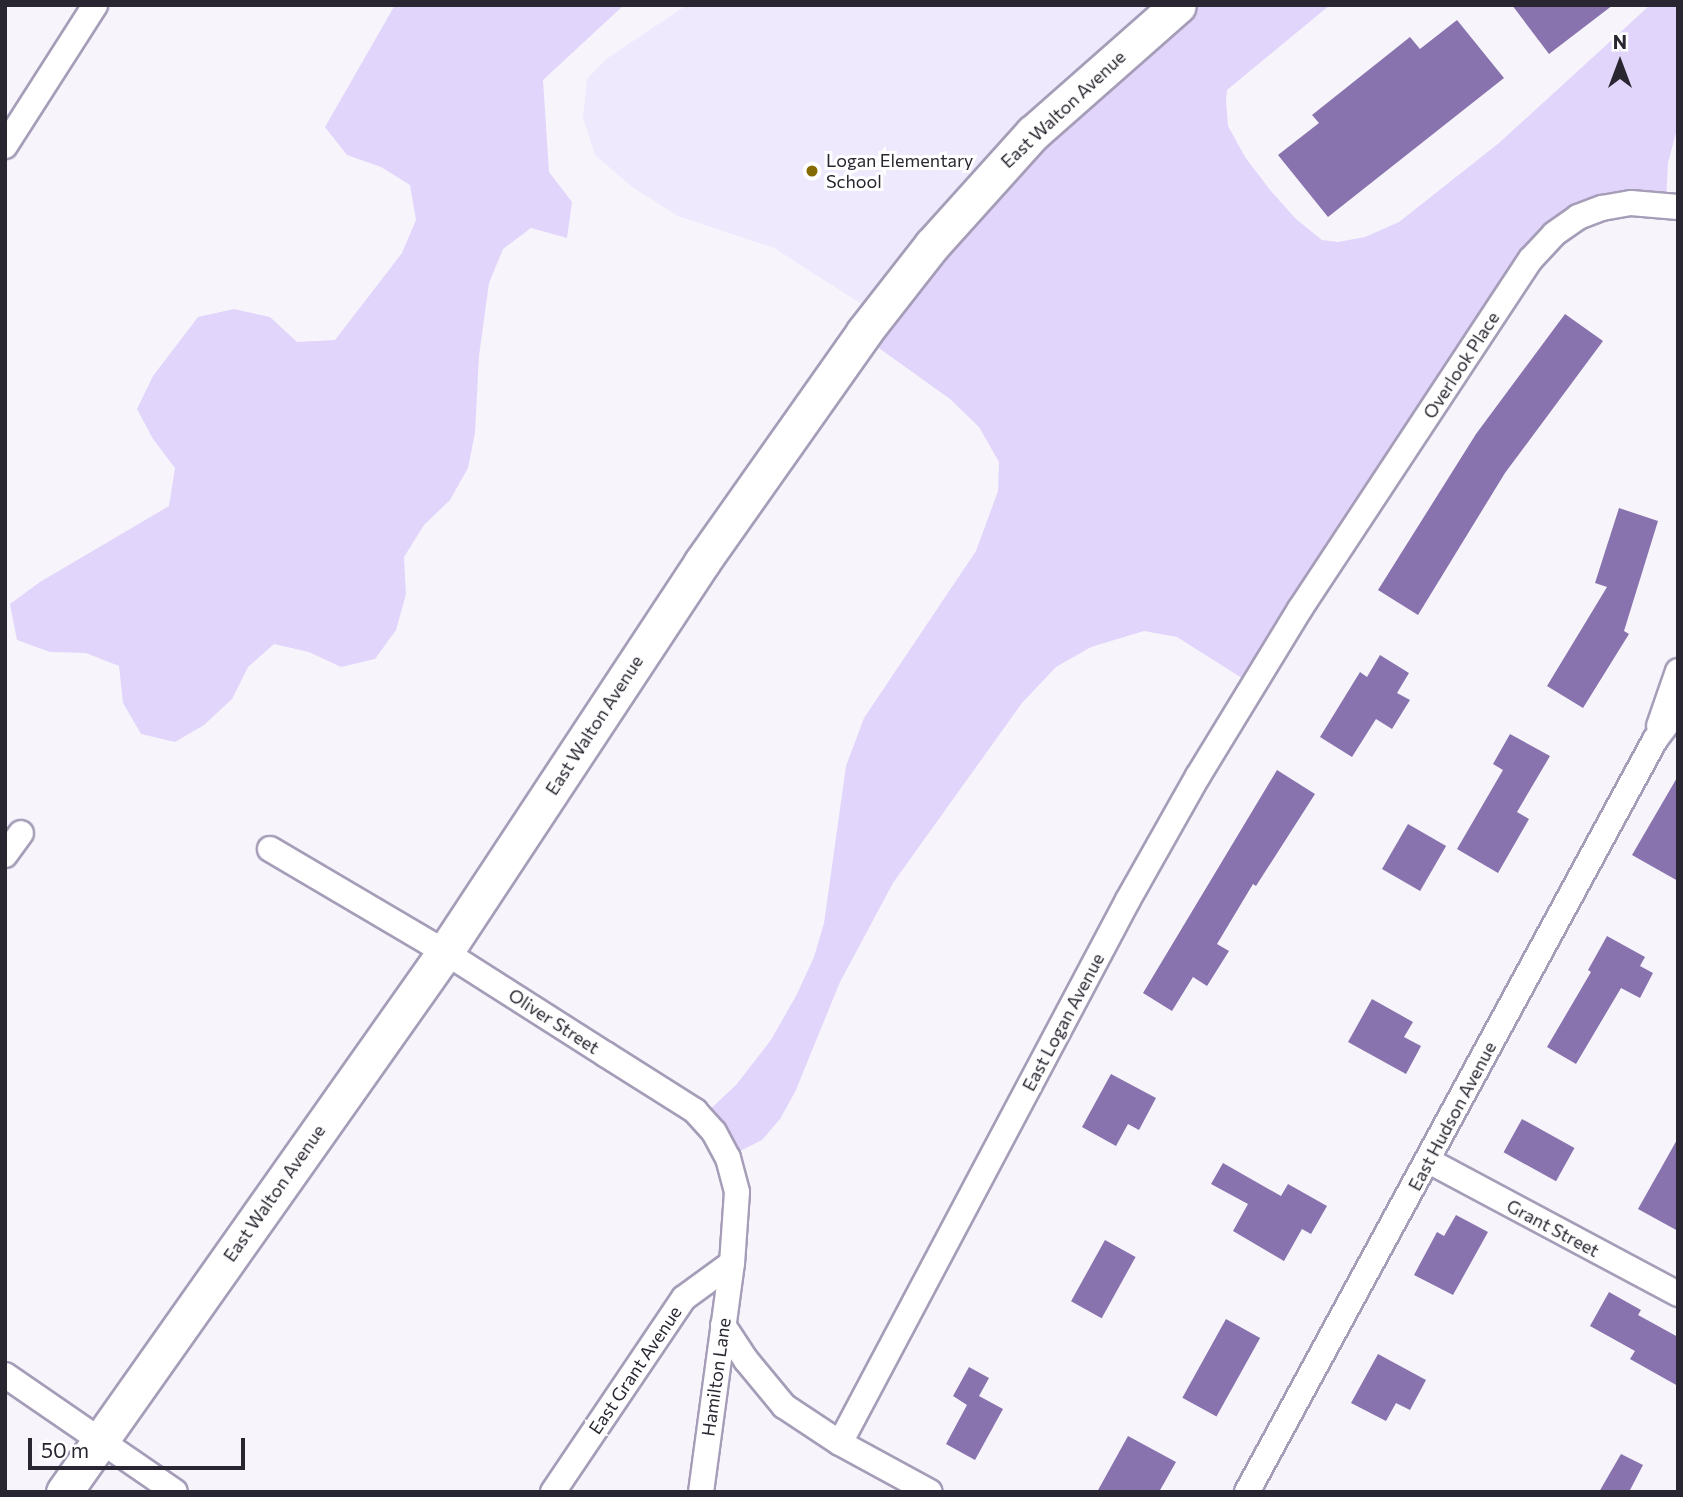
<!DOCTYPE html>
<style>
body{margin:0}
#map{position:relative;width:1683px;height:1497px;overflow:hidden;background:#f7f5fb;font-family:Commissioner,sans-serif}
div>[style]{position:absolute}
.built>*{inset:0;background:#efe9fe}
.green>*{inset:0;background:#e1d5fb}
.building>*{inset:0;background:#8873ae;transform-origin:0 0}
.roads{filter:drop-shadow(2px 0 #a69db8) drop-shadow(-2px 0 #a69db8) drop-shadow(0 2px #a69db8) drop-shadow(0 -2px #a69db8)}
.minor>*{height:24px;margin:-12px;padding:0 12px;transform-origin:12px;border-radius:12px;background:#fff}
.secondary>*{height:35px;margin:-17.5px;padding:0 17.5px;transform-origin:17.5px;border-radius:17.5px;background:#fff}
.dots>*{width:19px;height:19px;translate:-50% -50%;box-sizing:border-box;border:4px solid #fff;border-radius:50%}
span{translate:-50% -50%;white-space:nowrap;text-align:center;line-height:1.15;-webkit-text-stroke:6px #fff;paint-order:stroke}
.street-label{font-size:18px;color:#2a2631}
.poi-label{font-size:18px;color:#2a2631}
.left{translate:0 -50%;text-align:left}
.frame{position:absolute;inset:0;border:7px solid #2a2631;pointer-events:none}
.north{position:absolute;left:1585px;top:28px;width:70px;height:70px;-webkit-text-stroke:5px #fff;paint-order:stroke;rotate:0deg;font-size:19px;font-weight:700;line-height:28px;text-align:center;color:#2a2631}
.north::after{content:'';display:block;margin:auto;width:24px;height:32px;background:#2a2631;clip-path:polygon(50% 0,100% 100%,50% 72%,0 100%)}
.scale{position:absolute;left:28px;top:1438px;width:217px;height:32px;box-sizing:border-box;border:4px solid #2a2631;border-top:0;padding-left:9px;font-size:21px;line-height:24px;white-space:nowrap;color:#2a2631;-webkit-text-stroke:5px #fff;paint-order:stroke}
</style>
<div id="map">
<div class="built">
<div style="clip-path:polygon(687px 5px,1185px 5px,891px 323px,774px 248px,678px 216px,632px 187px,595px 155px,583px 118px,587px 79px,606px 59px)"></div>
</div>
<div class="green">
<div style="clip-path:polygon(395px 5px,624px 5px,543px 80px,549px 172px,572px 202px,567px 238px,531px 228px,503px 249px,489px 283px,479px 356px,475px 433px,468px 468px,450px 500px,424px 525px,404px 557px,406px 594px,396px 630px,375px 659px,341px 667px,309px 652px,274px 644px,248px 667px,232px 699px,204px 725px,175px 742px,141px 734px,123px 703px,119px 666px,86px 653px,50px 652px,17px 640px,10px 604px,40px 582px,169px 506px,175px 468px,153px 439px,137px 409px,153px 376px,198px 317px,234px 309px,270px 317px,297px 342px,335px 340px,402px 253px,416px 220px,410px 185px,381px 167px,347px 155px,325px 127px)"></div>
<div style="clip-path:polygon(1186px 5px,1330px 5px,1227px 90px,1226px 101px,1228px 126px,1245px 157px,1270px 190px,1296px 219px,1322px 240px,1338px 242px,1365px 237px,1399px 222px,1499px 143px,1650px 5px,1678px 5px,1678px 125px,1668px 163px,1666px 203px,1632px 203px,1554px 234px,1253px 685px,1177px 637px,1144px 631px,1091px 647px,1056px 667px,1022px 703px,893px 883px,840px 982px,795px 1092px,780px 1119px,762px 1140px,732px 1155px,705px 1114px,736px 1085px,771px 1040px,797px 994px,814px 957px,824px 923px,846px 766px,864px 718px,976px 551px,998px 491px,999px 462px,979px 427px,950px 399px,876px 346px,938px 257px,990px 193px)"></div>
</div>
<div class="building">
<div style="clip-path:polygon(1512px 5px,1613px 5px,1549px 54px)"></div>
<div style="clip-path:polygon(1457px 20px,1504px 78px,1328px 217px,1278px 155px,1319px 123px,1312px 115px,1410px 37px,1420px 49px)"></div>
<div style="clip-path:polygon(1565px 314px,1603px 341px,1505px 473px,1418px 615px,1378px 590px,1476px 434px)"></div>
<div style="clip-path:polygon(1619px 508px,1658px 521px,1624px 631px,1629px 634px,1583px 708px,1547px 686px,1607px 587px,1595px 583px)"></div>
<div style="clip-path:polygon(1380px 655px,1409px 673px,1397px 693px,1410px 700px,1392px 729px,1376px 719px,1352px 757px,1320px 737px,1360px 672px,1367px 677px)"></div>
<div style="clip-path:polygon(1510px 734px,1550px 756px,1517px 812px,1529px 819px,1498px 873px,1457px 849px,1503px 770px,1493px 764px)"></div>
<div style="clip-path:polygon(1277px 770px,1315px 794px,1256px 886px,1253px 884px,1217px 944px,1229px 951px,1207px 986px,1193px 977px,1172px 1011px,1143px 993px)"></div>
<div style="clip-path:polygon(1678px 776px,1678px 881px,1632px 855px)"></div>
<div style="left:1408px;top:824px;width:44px;height:52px;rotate:30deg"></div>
<div style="clip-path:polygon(1607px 936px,1645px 957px,1640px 966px,1653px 973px,1640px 998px,1621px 988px,1576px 1064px,1547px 1047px,1591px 972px,1588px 970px)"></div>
<div style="clip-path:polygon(1372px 999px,1413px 1022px,1404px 1037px,1421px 1046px,1406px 1074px,1348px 1042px)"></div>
<div style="clip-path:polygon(1111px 1074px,1156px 1098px,1139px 1130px,1128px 1124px,1116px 1146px,1082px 1127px)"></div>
<div style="left:1522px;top:1119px;width:60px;height:38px;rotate:29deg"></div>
<div style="clip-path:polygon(1678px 1138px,1678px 1231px,1638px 1209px)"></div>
<div style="clip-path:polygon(1223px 1163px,1281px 1196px,1288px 1184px,1327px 1206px,1311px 1234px,1302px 1229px,1284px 1261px,1233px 1231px,1248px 1204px,1211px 1184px)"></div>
<div style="clip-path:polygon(1456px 1215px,1488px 1232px,1453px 1295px,1414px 1275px,1437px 1232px,1444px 1236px)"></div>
<div style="left:1105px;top:1240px;width:35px;height:70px;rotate:29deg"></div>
<div style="clip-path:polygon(1609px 1292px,1641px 1310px,1638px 1315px,1678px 1337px,1678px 1386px,1630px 1359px,1635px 1351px,1590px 1326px)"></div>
<div style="left:1226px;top:1319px;width:39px;height:90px;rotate:29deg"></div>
<div style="clip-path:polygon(1378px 1354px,1426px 1380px,1410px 1410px,1396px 1403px,1386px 1421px,1351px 1403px)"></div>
<div style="clip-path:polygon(969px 1367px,989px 1378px,979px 1396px,1003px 1409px,975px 1460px,946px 1444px,967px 1405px,953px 1396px)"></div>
<div style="clip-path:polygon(1128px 1436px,1176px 1462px,1159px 1492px,1097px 1492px)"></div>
<div style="clip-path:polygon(1621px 1454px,1643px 1465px,1629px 1492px,1599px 1492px)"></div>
</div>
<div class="roads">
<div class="minor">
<div style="left:5px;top:146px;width:167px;rotate:-57.4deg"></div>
<div style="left:1659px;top:726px;width:58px;rotate:-70.9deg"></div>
<div style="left:270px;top:849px;width:203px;rotate:30.5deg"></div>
<div style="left:445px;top:952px;width:190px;rotate:32.5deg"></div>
<div style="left:605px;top:1054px;width:107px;rotate:32.3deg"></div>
<div style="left:695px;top:1111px;width:28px;rotate:48deg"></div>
<div style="left:714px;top:1132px;width:30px;rotate:62deg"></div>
<div style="left:728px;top:1158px;width:35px;rotate:75deg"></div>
<div style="left:737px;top:1192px;width:71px;rotate:94deg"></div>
<div style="left:732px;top:1263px;width:231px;rotate:97.7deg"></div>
<div style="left:5px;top:855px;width:27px;rotate:-54deg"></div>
<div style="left:1429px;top:1161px;width:282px;rotate:28.1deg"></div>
<div style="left:723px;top:1325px;width:42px;rotate:56.7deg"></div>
<div style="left:746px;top:1360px;width:60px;rotate:50.4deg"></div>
<div style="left:784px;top:1406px;width:67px;rotate:33.5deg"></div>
<div style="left:840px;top:1443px;width:102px;rotate:28.6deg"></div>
<div style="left:5px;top:1375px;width:206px;rotate:34.5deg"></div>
<div style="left:840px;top:1443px;width:615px;rotate:-62.06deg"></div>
<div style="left:1128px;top:900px;width:142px;rotate:-60.6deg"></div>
<div style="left:1198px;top:776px;width:196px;rotate:-58.6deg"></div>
<div style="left:1300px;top:609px;width:419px;rotate:-56.6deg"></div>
<div style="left:1531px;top:259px;width:34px;rotate:-47deg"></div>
<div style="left:1554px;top:234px;width:29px;rotate:-35deg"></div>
<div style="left:1578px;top:217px;width:26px;rotate:-21deg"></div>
<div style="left:1602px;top:208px;width:29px;rotate:-10deg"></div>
<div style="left:1631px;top:203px;width:47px;rotate:4.9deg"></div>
<div style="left:553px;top:1492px;width:234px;rotate:-56deg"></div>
<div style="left:684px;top:1298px;width:59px;rotate:-36.1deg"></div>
<div style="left:1247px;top:1492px;width:856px;rotate:-61.52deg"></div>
<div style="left:1655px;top:740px;width:39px;rotate:-53deg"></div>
</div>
<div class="secondary">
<div style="left:64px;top:1492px;width:661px;rotate:-54.79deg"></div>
<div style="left:445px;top:952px;width:467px;rotate:-56.6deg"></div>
<div style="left:702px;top:562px;width:281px;rotate:-54.8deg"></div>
<div style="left:864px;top:332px;width:110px;rotate:-52deg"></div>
<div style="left:932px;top:245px;width:151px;rotate:-48deg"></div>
<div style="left:1033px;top:133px;width:193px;rotate:-41.4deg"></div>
</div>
</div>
<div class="dots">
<div style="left:812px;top:171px;background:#856903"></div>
</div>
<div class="street-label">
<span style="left:1063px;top:109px;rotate:-43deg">East Walton Avenue</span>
<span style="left:1461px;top:365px;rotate:-57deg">Overlook Place</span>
<span style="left:594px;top:725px;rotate:-57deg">East Walton Avenue</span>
<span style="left:554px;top:1021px;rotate:33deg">Oliver Street</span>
<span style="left:1063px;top:1022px;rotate:-62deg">East Logan Avenue</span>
<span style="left:1452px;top:1116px;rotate:-62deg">East Hudson Avenue</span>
<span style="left:274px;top:1193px;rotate:-55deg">East Walton Avenue</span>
<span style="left:1553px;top:1228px;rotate:28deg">Grant Street</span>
<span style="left:635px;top:1370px;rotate:-56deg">East Grant Avenue</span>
<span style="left:716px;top:1377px;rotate:-82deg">Hamilton Lane</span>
</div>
<div class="poi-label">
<span class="left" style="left:826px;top:171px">Logan Elementary<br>School</span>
</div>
<div class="frame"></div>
<div class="north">N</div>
<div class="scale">50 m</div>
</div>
